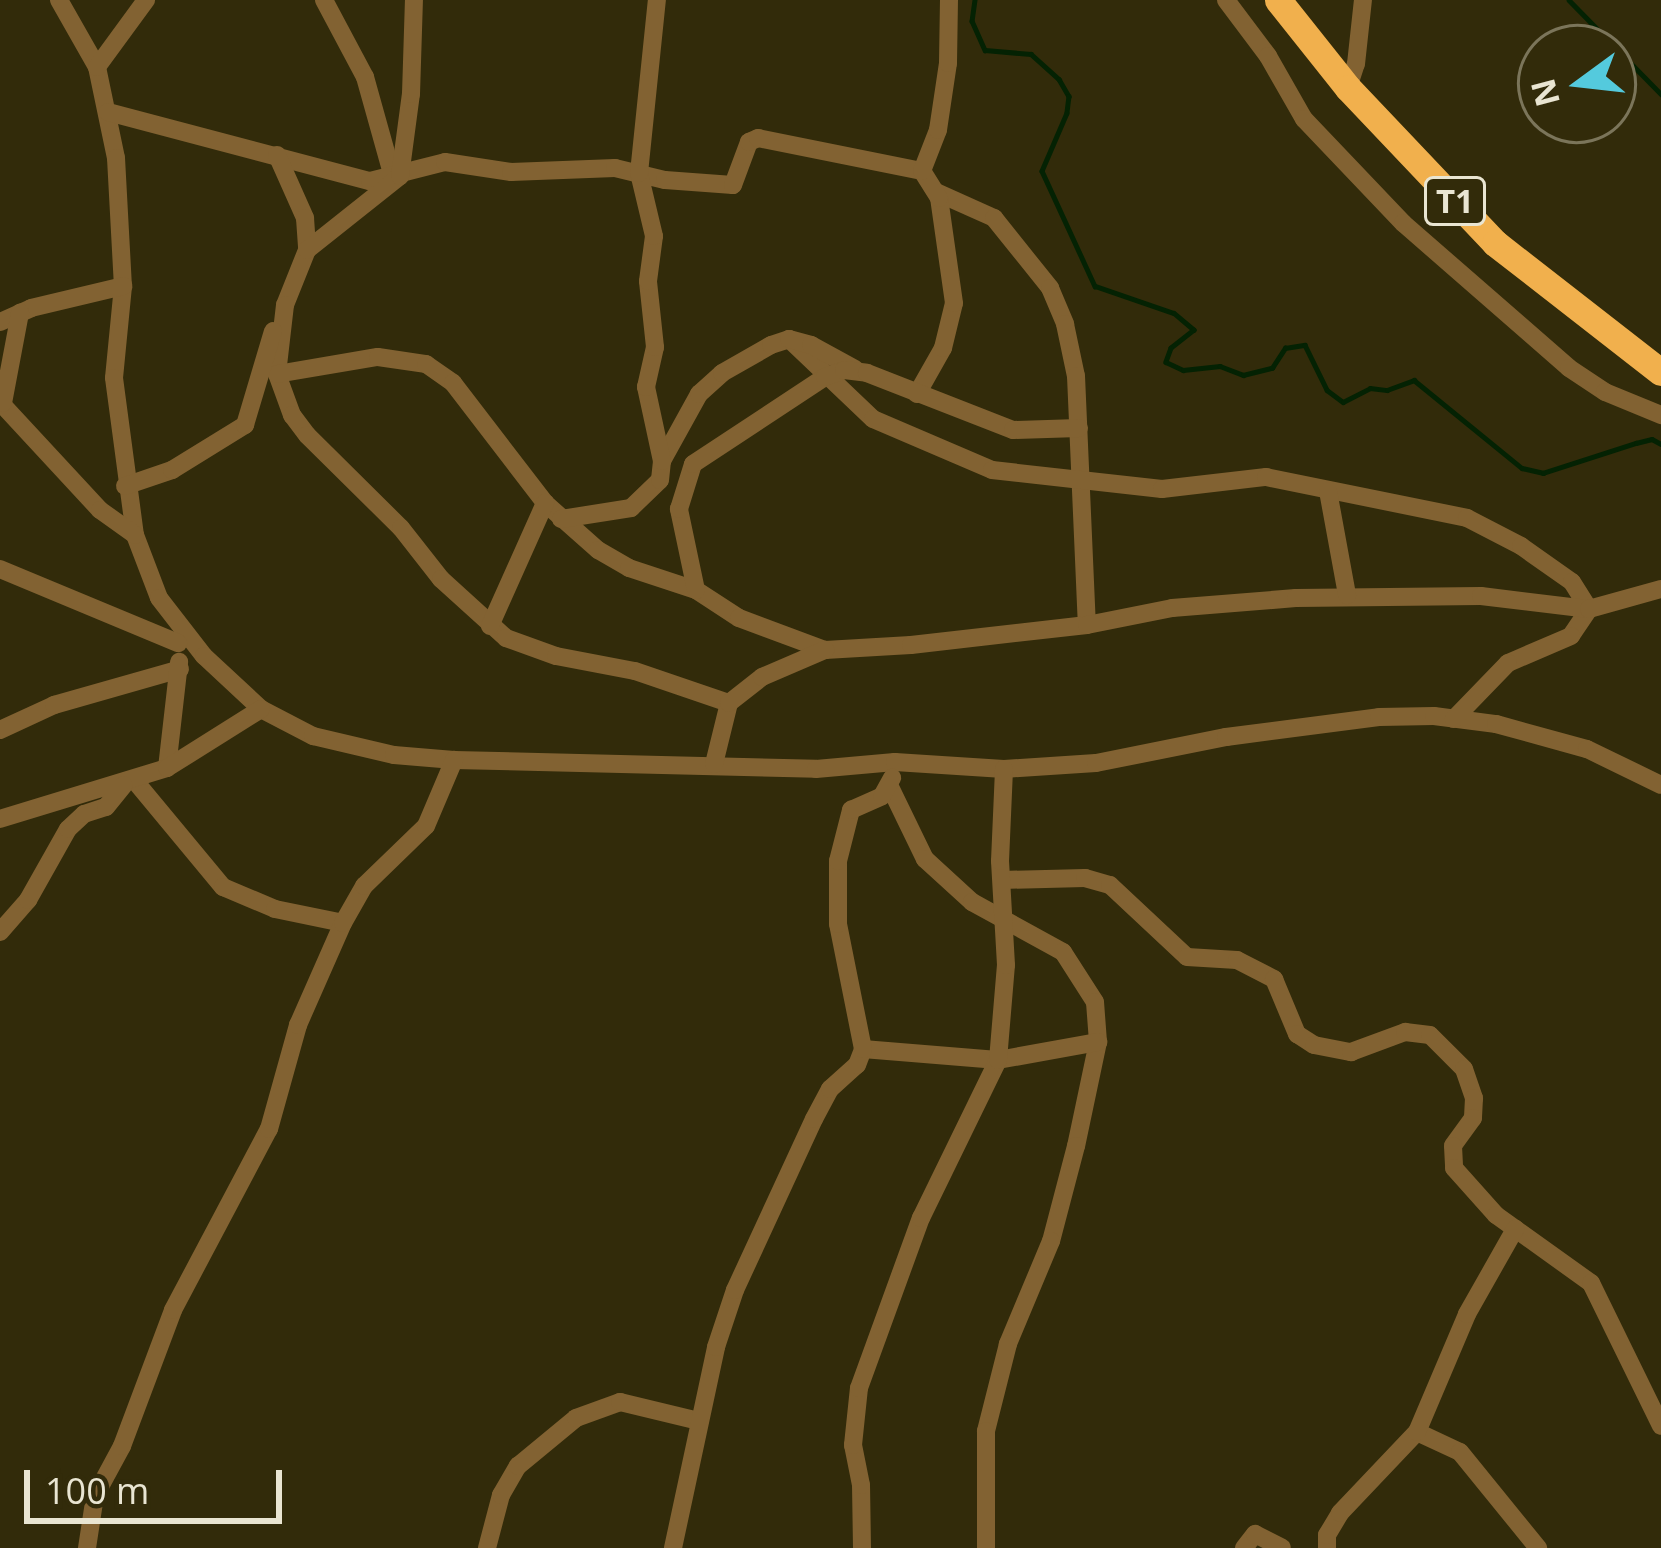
<!DOCTYPE html>
<style>
body{margin:0}
#map{position:relative;width:1661px;height:1548px;overflow:hidden;background:#322b0a;font-family:"Open Sans",sans-serif}
div>[style]{position:absolute}
.stream>*{height:4.5px;margin:-2.25px;padding:0 2.25px;transform-origin:2.25px;border-radius:2.25px;background:#042203}
.minor>*{height:18px;margin:-9px;padding:0 9px;transform-origin:9px;border-radius:9px;background:#826232}
.highway>*{height:27px;margin:-13.5px;padding:0 13.5px;transform-origin:13.5px;border-radius:13.5px;background:#f1b04d}
span{translate:-50% -50%;white-space:nowrap;text-align:center;line-height:1.15;-webkit-text-stroke:9px #322b0a;paint-order:stroke}
.shield-label span{padding:3px 9px;background:#322b0a;border:3px solid;border-radius:9px;-webkit-text-stroke-width:0}
.shield-label{font-size:33px;color:#e9e5d2;font-weight:700}
.north{position:absolute;left:1517px;top:24px;width:120px;height:120px;box-sizing:border-box;background:#322b0a;border:3px solid #7b755a;border-radius:50%;rotate:255deg;font-size:33px;font-weight:700;line-height:48px;text-align:center;color:#e9e5d2}
.north::after{content:'';display:block;margin:auto;width:42px;height:54px;background:#54cadd;clip-path:polygon(50% 0,100% 100%,50% 72%,0 100%)}
.scale{position:absolute;left:24px;top:1470px;width:258px;height:54px;box-sizing:border-box;border:6px solid #e9e5d2;border-top:0;padding-left:15px;font-size:36px;line-height:42px;white-space:nowrap;color:#e9e5d2;-webkit-text-stroke:9px #322b0a;paint-order:stroke}
</style>
<div id="map">
<div class="stream">
<div style="left:975px;top:0;width:21px;rotate:98deg"></div>
<div style="left:972px;top:21px;width:32px;rotate:66deg"></div>
<div style="left:985px;top:50px;width:46px;rotate:5deg"></div>
<div style="left:1031px;top:54px;width:38px;rotate:42deg"></div>
<div style="left:1059px;top:79px;width:20px;rotate:60deg"></div>
<div style="left:1069px;top:96px;width:17px;rotate:97deg"></div>
<div style="left:1067px;top:113px;width:63px;rotate:113.3deg"></div>
<div style="left:1042px;top:171px;width:127px;rotate:65.3deg"></div>
<div style="left:1095px;top:286px;width:83px;rotate:18.9deg"></div>
<div style="left:1174px;top:313px;width:26px;rotate:40deg"></div>
<div style="left:1194px;top:330px;width:29px;rotate:142deg"></div>
<div style="left:1171px;top:348px;width:15px;rotate:110deg"></div>
<div style="left:1166px;top:362px;width:19px;rotate:25deg"></div>
<div style="left:1183px;top:370px;width:37px;rotate:-6deg"></div>
<div style="left:1220px;top:366px;width:25px;rotate:21deg"></div>
<div style="left:1243px;top:375px;width:30px;rotate:-14deg"></div>
<div style="left:1272px;top:368px;width:24px;rotate:-57deg"></div>
<div style="left:1285px;top:348px;width:20px;rotate:-9deg"></div>
<div style="left:1305px;top:345px;width:50px;rotate:63.9deg"></div>
<div style="left:1327px;top:390px;width:20px;rotate:37deg"></div>
<div style="left:1343px;top:402px;width:30px;rotate:-27deg"></div>
<div style="left:1370px;top:388px;width:17px;rotate:7deg"></div>
<div style="left:1387px;top:390px;width:29px;rotate:-20deg"></div>
<div style="left:1414px;top:380px;width:139px;rotate:39.2deg"></div>
<div style="left:1522px;top:468px;width:22px;rotate:13deg"></div>
<div style="left:1543px;top:473px;width:98px;rotate:-17.9deg"></div>
<div style="left:1636px;top:443px;width:16px;rotate:-14deg"></div>
<div style="left:1652px;top:439px;width:10px;rotate:29deg"></div>
<div style="left:1569px;top:0;width:132px;rotate:45.6deg"></div>
</div>
<div class="minor">
<div style="left:59px;top:0;width:77px;rotate:60.4deg"></div>
<div style="left:97px;top:67px;width:93px;rotate:78.2deg"></div>
<div style="left:116px;top:158px;width:128px;rotate:86.9deg"></div>
<div style="left:123px;top:286px;width:92px;rotate:95.6deg"></div>
<div style="left:114px;top:378px;width:158px;rotate:82.4deg"></div>
<div style="left:135px;top:535px;width:67px;rotate:69.1deg"></div>
<div style="left:159px;top:598px;width:73px;rotate:52.2deg"></div>
<div style="left:204px;top:656px;width:78px;rotate:42.9deg"></div>
<div style="left:261px;top:709px;width:59px;rotate:27.4deg"></div>
<div style="left:313px;top:736px;width:83px;rotate:13.2deg"></div>
<div style="left:394px;top:755px;width:60px;rotate:4.8deg"></div>
<div style="left:454px;top:760px;width:362px;rotate:1.4deg"></div>
<div style="left:816px;top:769px;width:79px;rotate:-5.1deg"></div>
<div style="left:895px;top:762px;width:109px;rotate:3.7deg"></div>
<div style="left:1004px;top:769px;width:92px;rotate:-3.7deg"></div>
<div style="left:1096px;top:763px;width:133px;rotate:-11.3deg"></div>
<div style="left:1226px;top:737px;width:154px;rotate:-7.4deg"></div>
<div style="left:1379px;top:717px;width:55px;rotate:-1deg"></div>
<div style="left:1434px;top:716px;width:63px;rotate:7.4deg"></div>
<div style="left:1496px;top:724px;width:94px;rotate:15.4deg"></div>
<div style="left:1587px;top:749px;width:82px;rotate:25.9deg"></div>
<div style="left:324px;top:0;width:87px;rotate:62deg"></div>
<div style="left:365px;top:77px;width:104px;rotate:74.4deg"></div>
<div style="left:1226px;top:0;width:70px;rotate:53.1deg"></div>
<div style="left:1268px;top:56px;width:73px;rotate:60.3deg"></div>
<div style="left:1304px;top:119px;width:144px;rotate:46.4deg"></div>
<div style="left:1403px;top:223px;width:220px;rotate:41.1deg"></div>
<div style="left:1569px;top:368px;width:43px;rotate:33.7deg"></div>
<div style="left:1605px;top:392px;width:61px;rotate:22.3deg"></div>
<div style="left:97px;top:67px;width:83px;rotate:-53.8deg"></div>
<div style="left:1348px;top:88px;width:25px;rotate:-72deg"></div>
<div style="left:1356px;top:64px;width:64px;rotate:-83.8deg"></div>
<div style="left:108px;top:112px;width:271px;rotate:14.8deg"></div>
<div style="left:370px;top:181px;width:77px;rotate:-14.2deg"></div>
<div style="left:445px;top:162px;width:67px;rotate:8.6deg"></div>
<div style="left:511px;top:172px;width:104px;rotate:-2.2deg"></div>
<div style="left:615px;top:168px;width:51px;rotate:13.5deg"></div>
<div style="left:665px;top:180px;width:68px;rotate:4.2deg"></div>
<div style="left:733px;top:185px;width:46px;rotate:-69.6deg"></div>
<div style="left:749px;top:142px;width:10px;rotate:-24deg"></div>
<div style="left:758px;top:138px;width:167px;rotate:11.4deg"></div>
<div style="left:277px;top:155px;width:69px;rotate:66deg"></div>
<div style="left:305px;top:218px;width:32px;rotate:86deg"></div>
<div style="left:307px;top:250px;width:59px;rotate:111.8deg"></div>
<div style="left:285px;top:305px;width:69px;rotate:96.6deg"></div>
<div style="left:277px;top:374px;width:44px;rotate:69.9deg"></div>
<div style="left:292px;top:415px;width:25px;rotate:53deg"></div>
<div style="left:307px;top:435px;width:132px;rotate:44.7deg"></div>
<div style="left:401px;top:528px;width:65px;rotate:51.9deg"></div>
<div style="left:441px;top:579px;width:88px;rotate:42.2deg"></div>
<div style="left:506px;top:638px;width:53px;rotate:19.8deg"></div>
<div style="left:556px;top:656px;width:80px;rotate:10.8deg"></div>
<div style="left:635px;top:671px;width:99px;rotate:18.8deg"></div>
<div style="left:936px;top:192px;width:64px;rotate:24.1deg"></div>
<div style="left:994px;top:218px;width:90px;rotate:51.3deg"></div>
<div style="left:1050px;top:288px;width:39px;rotate:67deg"></div>
<div style="left:1065px;top:324px;width:53px;rotate:78.1deg"></div>
<div style="left:1076px;top:376px;width:249px;rotate:87.5deg"></div>
<div style="left:307px;top:250px;width:119px;rotate:-38.5deg"></div>
<div style="left:400px;top:176px;width:83px;rotate:-82.4deg"></div>
<div style="left:411px;top:94px;width:94px;rotate:-88.2deg"></div>
<div style="left:0;top:322px;width:34px;rotate:-24deg"></div>
<div style="left:31px;top:308px;width:95px;rotate:-13.4deg"></div>
<div style="left:789px;top:339px;width:116px;rotate:43.6deg"></div>
<div style="left:873px;top:419px;width:129px;rotate:23.2deg"></div>
<div style="left:992px;top:470px;width:171px;rotate:6.4deg"></div>
<div style="left:1162px;top:489px;width:105px;rotate:-6.6deg"></div>
<div style="left:1266px;top:477px;width:205px;rotate:11.5deg"></div>
<div style="left:1467px;top:518px;width:61px;rotate:27.4deg"></div>
<div style="left:1521px;top:546px;width:62px;rotate:35.2deg"></div>
<div style="left:1572px;top:582px;width:32px;rotate:58deg"></div>
<div style="left:1589px;top:609px;width:32px;rotate:124deg"></div>
<div style="left:1571px;top:636px;width:69px;rotate:156.8deg"></div>
<div style="left:1508px;top:663px;width:78px;rotate:134deg"></div>
<div style="left:277px;top:374px;width:102px;rotate:-9.6deg"></div>
<div style="left:378px;top:357px;width:49px;rotate:8.3deg"></div>
<div style="left:426px;top:364px;width:33px;rotate:35deg"></div>
<div style="left:453px;top:383px;width:151px;rotate:52.5deg"></div>
<div style="left:545px;top:503px;width:71px;rotate:41.6deg"></div>
<div style="left:598px;top:550px;width:36px;rotate:30deg"></div>
<div style="left:629px;top:568px;width:71px;rotate:18.2deg"></div>
<div style="left:696px;top:590px;width:51px;rotate:33.1deg"></div>
<div style="left:739px;top:618px;width:92px;rotate:20.4deg"></div>
<div style="left:825px;top:650px;width:86px;rotate:-3.3deg"></div>
<div style="left:911px;top:645px;width:177px;rotate:-6.5deg"></div>
<div style="left:1087px;top:625px;width:87px;rotate:-11.3deg"></div>
<div style="left:1172px;top:608px;width:124px;rotate:-4.6deg"></div>
<div style="left:1296px;top:598px;width:185px;rotate:-0.6deg"></div>
<div style="left:1481px;top:596px;width:109px;rotate:6.9deg"></div>
<div style="left:1589px;top:609px;width:75px;rotate:-15.5deg"></div>
<div style="left:917px;top:394px;width:53px;rotate:-60.5deg"></div>
<div style="left:943px;top:348px;width:46px;rotate:-76.3deg"></div>
<div style="left:954px;top:303px;width:106px;rotate:-98.1deg"></div>
<div style="left:939px;top:198px;width:32px;rotate:-122deg"></div>
<div style="left:922px;top:171px;width:44px;rotate:-68.7deg"></div>
<div style="left:938px;top:130px;width:68px;rotate:-81.5deg"></div>
<div style="left:948px;top:63px;width:63px;rotate:-89.1deg"></div>
<div style="left:0;top:402px;width:147px;rotate:47.2deg"></div>
<div style="left:100px;top:510px;width:43px;rotate:35.5deg"></div>
<div style="left:3px;top:403px;width:92px;rotate:-79.3deg"></div>
<div style="left:662px;top:461px;width:77px;rotate:-61.1deg"></div>
<div style="left:699px;top:394px;width:31px;rotate:-42deg"></div>
<div style="left:722px;top:373px;width:56px;rotate:-29.7deg"></div>
<div style="left:771px;top:345px;width:19px;rotate:-18deg"></div>
<div style="left:789px;top:339px;width:23px;rotate:15deg"></div>
<div style="left:811px;top:345px;width:50px;rotate:28.6deg"></div>
<div style="left:125px;top:486px;width:50px;rotate:-18.8deg"></div>
<div style="left:172px;top:470px;width:86px;rotate:-31.7deg"></div>
<div style="left:245px;top:425px;width:98px;rotate:-73.4deg"></div>
<div style="left:1328px;top:491px;width:106px;rotate:79.6deg"></div>
<div style="left:561px;top:519px;width:71px;rotate:-8.9deg"></div>
<div style="left:631px;top:508px;width:40px;rotate:-44deg"></div>
<div style="left:660px;top:480px;width:19px;rotate:-84deg"></div>
<div style="left:662px;top:461px;width:76px;rotate:-102.2deg"></div>
<div style="left:646px;top:387px;width:41px;rotate:-77.3deg"></div>
<div style="left:655px;top:347px;width:66px;rotate:-96.1deg"></div>
<div style="left:648px;top:281px;width:45px;rotate:-82.4deg"></div>
<div style="left:654px;top:236px;width:65px;rotate:-103.4deg"></div>
<div style="left:639px;top:173px;width:174px;rotate:-84.1deg"></div>
<div style="left:0;top:569px;width:193px;rotate:22.6deg"></div>
<div style="left:696px;top:590px;width:83px;rotate:-101.9deg"></div>
<div style="left:679px;top:509px;width:47px;rotate:-72.7deg"></div>
<div style="left:693px;top:464px;width:158px;rotate:-33.4deg"></div>
<div style="left:825px;top:377px;width:20px;rotate:-20deg"></div>
<div style="left:844px;top:370px;width:23px;rotate:7deg"></div>
<div style="left:867px;top:373px;width:157px;rotate:21.3deg"></div>
<div style="left:1013px;top:430px;width:66px;rotate:-1.7deg"></div>
<div style="left:490px;top:626px;width:135px;rotate:-65.9deg"></div>
<div style="left:0;top:730px;width:60px;rotate:-24.8deg"></div>
<div style="left:54px;top:705px;width:131px;rotate:-15.9deg"></div>
<div style="left:714px;top:764px;width:63px;rotate:-76.2deg"></div>
<div style="left:729px;top:703px;width:42px;rotate:-38.2deg"></div>
<div style="left:762px;top:677px;width:69px;rotate:-23.2deg"></div>
<div style="left:167px;top:768px;width:107px;rotate:-83.5deg"></div>
<div style="left:135px;top:781px;width:138px;rotate:50.3deg"></div>
<div style="left:223px;top:887px;width:56px;rotate:22.9deg"></div>
<div style="left:275px;top:909px;width:69px;rotate:11.6deg"></div>
<div style="left:890px;top:787px;width:80px;rotate:64.1deg"></div>
<div style="left:925px;top:859px;width:64px;rotate:42.5deg"></div>
<div style="left:972px;top:902px;width:104px;rotate:28.8deg"></div>
<div style="left:1063px;top:952px;width:59px;rotate:57.4deg"></div>
<div style="left:1095px;top:1002px;width:40px;rotate:85.7deg"></div>
<div style="left:1098px;top:1042px;width:106px;rotate:101.9deg"></div>
<div style="left:1076px;top:1146px;width:98px;rotate:104.7deg"></div>
<div style="left:1051px;top:1241px;width:112px;rotate:112.7deg"></div>
<div style="left:1008px;top:1344px;width:90px;rotate:104.2deg"></div>
<div style="left:986px;top:1431px;width:117px;rotate:90deg"></div>
<div style="left:0;top:819px;width:175px;rotate:-17deg"></div>
<div style="left:167px;top:768px;width:111px;rotate:-32.1deg"></div>
<div style="left:1002px;top:880px;width:83px;rotate:-1.4deg"></div>
<div style="left:1085px;top:878px;width:26px;rotate:16deg"></div>
<div style="left:1110px;top:885px;width:105px;rotate:43.1deg"></div>
<div style="left:1187px;top:957px;width:50px;rotate:3.4deg"></div>
<div style="left:1237px;top:960px;width:42px;rotate:27.2deg"></div>
<div style="left:1274px;top:979px;width:60px;rotate:67.3deg"></div>
<div style="left:1297px;top:1034px;width:20px;rotate:33deg"></div>
<div style="left:1314px;top:1045px;width:38px;rotate:11deg"></div>
<div style="left:1351px;top:1052px;width:58px;rotate:-20.3deg"></div>
<div style="left:1405px;top:1032px;width:25px;rotate:7deg"></div>
<div style="left:1430px;top:1035px;width:48px;rotate:45deg"></div>
<div style="left:1464px;top:1069px;width:31px;rotate:71deg"></div>
<div style="left:1474px;top:1098px;width:20px;rotate:93deg"></div>
<div style="left:1473px;top:1118px;width:34px;rotate:126deg"></div>
<div style="left:1453px;top:1146px;width:22px;rotate:87deg"></div>
<div style="left:1454px;top:1168px;width:63px;rotate:48.2deg"></div>
<div style="left:1496px;top:1215px;width:117px;rotate:35.6deg"></div>
<div style="left:1591px;top:1283px;width:159px;rotate:63.9deg"></div>
<div style="left:0;top:932px;width:43px;rotate:-48.8deg"></div>
<div style="left:28px;top:900px;width:81px;rotate:-60.6deg"></div>
<div style="left:68px;top:829px;width:22px;rotate:-43deg"></div>
<div style="left:84px;top:814px;width:23px;rotate:-18deg"></div>
<div style="left:106px;top:807px;width:28px;rotate:-51deg"></div>
<div style="left:863px;top:1049px;width:135px;rotate:4.7deg"></div>
<div style="left:998px;top:1060px;width:102px;rotate:-10.2deg"></div>
<div style="left:1417px;top:1432px;width:47px;rotate:24.9deg"></div>
<div style="left:1460px;top:1452px;width:124px;rotate:50.9deg"></div>
<div style="left:87px;top:1548px;width:53px;rotate:-81.3deg"></div>
<div style="left:95px;top:1496px;width:57px;rotate:-61.6deg"></div>
<div style="left:122px;top:1446px;width:145px;rotate:-69.4deg"></div>
<div style="left:173px;top:1310px;width:205px;rotate:-62.1deg"></div>
<div style="left:269px;top:1129px;width:108px;rotate:-74.4deg"></div>
<div style="left:298px;top:1025px;width:111px;rotate:-66.2deg"></div>
<div style="left:343px;top:923px;width:43px;rotate:-60.4deg"></div>
<div style="left:364px;top:886px;width:86px;rotate:-44.1deg"></div>
<div style="left:426px;top:826px;width:72px;rotate:-67deg"></div>
<div style="left:487px;top:1548px;width:55px;rotate:-75.2deg"></div>
<div style="left:501px;top:1495px;width:34px;rotate:-60deg"></div>
<div style="left:518px;top:1466px;width:75px;rotate:-39.6deg"></div>
<div style="left:576px;top:1418px;width:47px;rotate:-20deg"></div>
<div style="left:620px;top:1402px;width:81px;rotate:13.5deg"></div>
<div style="left:673px;top:1548px;width:206px;rotate:-77.9deg"></div>
<div style="left:716px;top:1347px;width:60px;rotate:-71.6deg"></div>
<div style="left:735px;top:1290px;width:188px;rotate:-65.2deg"></div>
<div style="left:814px;top:1119px;width:34px;rotate:-62deg"></div>
<div style="left:830px;top:1089px;width:36px;rotate:-42deg"></div>
<div style="left:857px;top:1065px;width:17px;rotate:-69deg"></div>
<div style="left:863px;top:1049px;width:127px;rotate:-101.3deg"></div>
<div style="left:838px;top:924px;width:63px;rotate:-90deg"></div>
<div style="left:838px;top:861px;width:53px;rotate:-75.7deg"></div>
<div style="left:851px;top:810px;width:34px;rotate:-24deg"></div>
<div style="left:882px;top:796px;width:21px;rotate:-61deg"></div>
<div style="left:862px;top:1548px;width:63px;rotate:-90.9deg"></div>
<div style="left:861px;top:1485px;width:41px;rotate:-101.3deg"></div>
<div style="left:853px;top:1445px;width:57px;rotate:-84deg"></div>
<div style="left:859px;top:1388px;width:181px;rotate:-70deg"></div>
<div style="left:921px;top:1218px;width:176px;rotate:-64deg"></div>
<div style="left:998px;top:1060px;width:95px;rotate:-85.2deg"></div>
<div style="left:1006px;top:965px;width:104px;rotate:-93.3deg"></div>
<div style="left:1000px;top:861px;width:92px;rotate:-87.5deg"></div>
<div style="left:1244px;top:1548px;width:18px;rotate:-52deg"></div>
<div style="left:1255px;top:1534px;width:30px;rotate:27deg"></div>
<div style="left:1327px;top:1548px;width:13px;rotate:-90deg"></div>
<div style="left:1327px;top:1535px;width:26px;rotate:-59deg"></div>
<div style="left:1340px;top:1513px;width:112px;rotate:-46.5deg"></div>
<div style="left:1417px;top:1432px;width:128px;rotate:-67deg"></div>
<div style="left:1467px;top:1314px;width:98px;rotate:-60.5deg"></div>
</div>
<div class="highway">
<div style="left:1278px;top:0;width:112px;rotate:51.5deg"></div>
<div style="left:1348px;top:88px;width:214px;rotate:46.5deg"></div>
<div style="left:1495px;top:243px;width:210px;rotate:37.9deg"></div>
</div>
<div class="shield-label">
<span style="left:1455px;top:201px">T1</span>
</div>
<div class="north">N</div>
<div class="scale">100 m</div>
</div>
